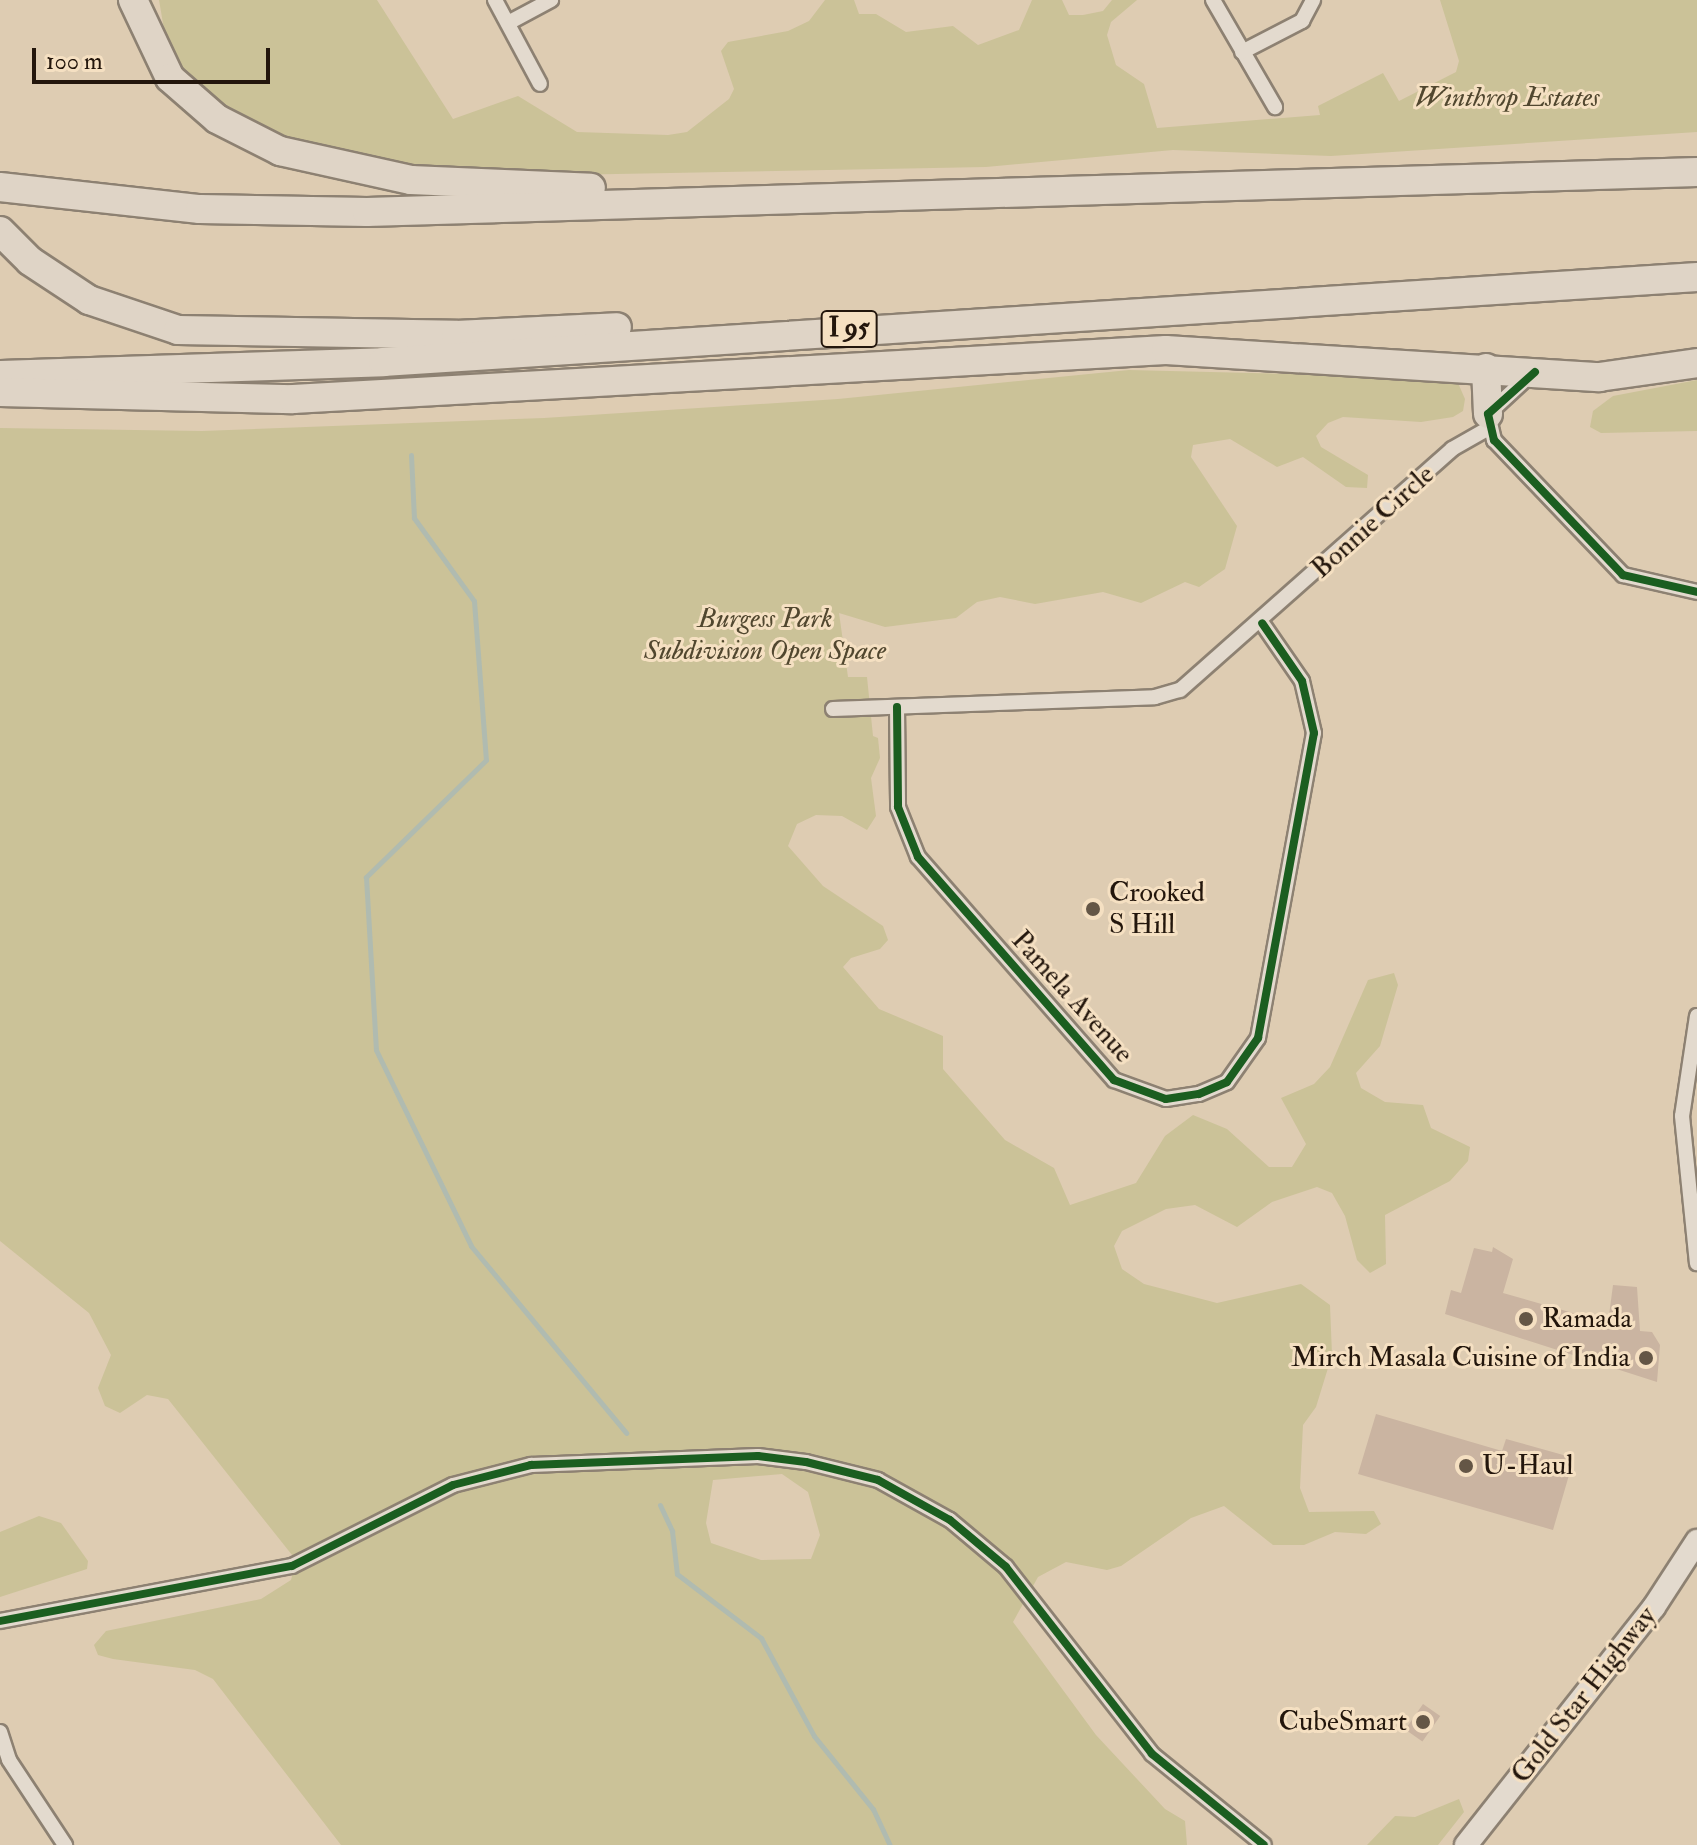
<!DOCTYPE html>
<style>
body{margin:0}
#map{position:relative;width:1697px;height:1845px;overflow:hidden;background:#deccb2;font-family:"IM FELL Double Pica",serif}
div>[style]{position:absolute}
.green>*{inset:0;background:#cbc298}
.stream>*{height:5px;margin:-2.5px;padding:0 2.5px;transform-origin:2.5px;border-radius:2.5px;background:#b0bbb0}
.building>*{inset:0;background:#cab4a1;transform-origin:0 0}
.roads{filter:drop-shadow(2px 0 #8d8172) drop-shadow(-2px 0 #8d8172) drop-shadow(0 2px #8d8172) drop-shadow(0 -2px #8d8172)}
.street>*{height:14px;margin:-7px;padding:0 7px;transform-origin:7px;border-radius:7px;background:#e3dace}
.secondary>*{height:22px;margin:-11px;padding:0 11px;transform-origin:11px;border-radius:11px;background:#e3dace}
.highway>*{height:28px;margin:-14px;padding:0 14px;transform-origin:14px;border-radius:14px;background:#dfd4c6}
.cycleway>*{height:8px;margin:-4px;padding:0 4px;transform-origin:4px;border-radius:4px;background:#1b5e20}
.dots>*{width:22px;height:22px;translate:-50% -50%;box-sizing:border-box;border:4px solid #f5e0c2;border-radius:50%}
span{translate:-50% -50%;white-space:nowrap;text-align:center;line-height:1.15;-webkit-text-stroke:6px #f5e0c2;paint-order:stroke}
.shield-label span{padding:2px 6px;background:#f5e0c2;border:2px solid;border-radius:6px;-webkit-text-stroke-width:0}
.shield-label{font-size:26px;color:#23160c;font-weight:700}
.park-label{font-size:28px;color:#51472f;font-style:italic}
.street-label{font-size:28px;color:#23160c}
.poi-label{font-size:28px;color:#23160c}
.left{translate:0 -50%;text-align:left}
.right{translate:-100% -50%;text-align:right}
.scale{position:absolute;left:32px;top:48px;width:238px;height:36px;box-sizing:border-box;border:4px solid #23160c;border-top:0;padding-left:10px;font-size:24px;line-height:28px;white-space:nowrap;color:#23160c;-webkit-text-stroke:6px #f5e0c2;paint-order:stroke}
</style>
<div id="map">
<div class="green">
<div style="clip-path:polygon(159px 0,377px 0,453px 119px,518px 96px,577px 132px,668px 135px,687px 132px,729px 99px,734px 89px,721px 51px,728px 42px,788px 31px,809px 21px,825px 0,854px 0,859px 14px,876px 14px,906px 32px,953px 26px,978px 45px,1019px 30px,1032px 0,1062px 0,1069px 15px,1083px 15px,1103px 11px,1112px 0,1137px 0,1111px 22px,1107px 35px,1116px 65px,1144px 84px,1157px 128px,1320px 115px,1318px 106px,1383px 73px,1399px 101px,1456px 72px,1459px 61px,1440px 0,1697px 0,1697px 132px,1331px 156px,1173px 150px,986px 167px,563px 175px,429px 170px,299px 145px,218px 110px,190px 84px,166px 41px)"></div>
<div style="clip-path:polygon(evenodd,1129px 370px,1421px 377px,1458px 383px,1465px 399px,1463px 411px,1453px 417px,1421px 422px,1343px 417px,1328px 423px,1316px 436px,1321px 447px,1368px 475px,1367px 488px,1346px 487px,1303px 457px,1277px 467px,1230px 439px,1193px 445px,1191px 457px,1237px 526px,1225px 569px,1199px 587px,1185px 582px,1141px 603px,1103px 592px,1035px 604px,1000px 597px,977px 602px,956px 618px,885px 627px,839px 613px,848px 677px,867px 677px,873px 736px,878px 738px,880px 758px,871px 778px,876px 816px,867px 830px,842px 816px,816px 815px,797px 824px,788px 846px,823px 886px,883px 926px,888px 940px,880px 949px,851px 958px,843px 967px,879px 1009px,943px 1036px,943px 1069px,1005px 1140px,1054px 1168px,1070px 1205px,1136px 1183px,1165px 1136px,1193px 1115px,1227px 1129px,1269px 1167px,1292px 1167px,1306px 1144px,1281px 1098px,1314px 1084px,1330px 1067px,1368px 980px,1394px 973px,1398px 985px,1380px 1046px,1356px 1073px,1361px 1088px,1385px 1102px,1423px 1105px,1431px 1128px,1470px 1147px,1468px 1161px,1450px 1181px,1385px 1215px,1386px 1264px,1370px 1273px,1357px 1260px,1345px 1216px,1332px 1193px,1317px 1187px,1272px 1202px,1237px 1227px,1195px 1205px,1166px 1209px,1122px 1231px,1114px 1246px,1122px 1269px,1144px 1284px,1217px 1303px,1301px 1284px,1330px 1305px,1332px 1355px,1316px 1407px,1303px 1425px,1300px 1488px,1309px 1512px,1374px 1511px,1381px 1524px,1366px 1534px,1335px 1532px,1304px 1545px,1273px 1545px,1224px 1506px,1191px 1518px,1121px 1566px,1107px 1570px,1066px 1562px,1038px 1577px,1013px 1622px,1096px 1735px,1165px 1809px,1185px 1821px,1187px 1845px,341px 1845px,213px 1679px,195px 1670px,113px 1659px,98px 1655px,94px 1645px,106px 1631px,261px 1599px,291px 1580px,296px 1560px,168px 1399px,147px 1395px,120px 1413px,105px 1406px,98px 1388px,111px 1355px,89px 1313px,0 1241px,0 428px,202px 431px,544px 418px,838px 399px,1129px 370px,782px 1474px,808px 1492px,820px 1535px,811px 1559px,761px 1560px,711px 1543px,706px 1523px,713px 1480px,782px 1474px)"></div>
<div style="clip-path:polygon(1697px 380px,1697px 431px,1601px 433px,1590px 427px,1593px 411px,1613px 396px)"></div>
<div style="clip-path:polygon(39px 1516px,61px 1523px,88px 1561px,87px 1569px,0 1597px,0 1532px)"></div>
<div style="clip-path:polygon(1459px 1799px,1464px 1812px,1438px 1845px,1367px 1845px,1395px 1816px,1415px 1817px)"></div>
</div>
<div class="stream">
<div style="left:411px;top:455px;width:63px;rotate:87.3deg"></div>
<div style="left:414px;top:518px;width:102px;rotate:54.1deg"></div>
<div style="left:474px;top:601px;width:159px;rotate:85.7deg"></div>
<div style="left:486px;top:760px;width:168px;rotate:135.7deg"></div>
<div style="left:366px;top:877px;width:173px;rotate:86.7deg"></div>
<div style="left:376px;top:1050px;width:218px;rotate:64.1deg"></div>
<div style="left:471px;top:1246px;width:243px;rotate:50.3deg"></div>
<div style="left:660px;top:1505px;width:29px;rotate:65deg"></div>
<div style="left:672px;top:1531px;width:43px;rotate:83.4deg"></div>
<div style="left:677px;top:1574px;width:106px;rotate:37.3deg"></div>
<div style="left:761px;top:1638px;width:111px;rotate:61.6deg"></div>
<div style="left:814px;top:1736px;width:94px;rotate:51.1deg"></div>
<div style="left:873px;top:1809px;width:40px;rotate:65deg"></div>
</div>
<div class="building">
<div style="clip-path:polygon(1493px 1247px,1513px 1259px,1503px 1293px,1608px 1323px,1613px 1285px,1637px 1287px,1640px 1331px,1652px 1332px,1660px 1345px,1657px 1382px,1445px 1314px,1451px 1290px,1461px 1293px,1474px 1248px,1492px 1252px)"></div>
<div style="clip-path:polygon(1376px 1414px,1502px 1451px,1506px 1439px,1574px 1458px,1553px 1530px,1358px 1474px)"></div>
<div style="left:1423px;top:1704px;width:21px;height:31px;rotate:35deg"></div>
</div>
<div class="roads">
<div class="street">
<div style="left:495px;top:0;width:95px;rotate:61.8deg"></div>
<div style="left:1213px;top:0;width:124px;rotate:59.9deg"></div>
<div style="left:508px;top:23px;width:49px;rotate:-28.1deg"></div>
<div style="left:1242px;top:52px;width:68px;rotate:-27.3deg"></div>
<div style="left:1302px;top:21px;width:24px;rotate:-62deg"></div>
<div style="left:1529px;top:376px;width:56px;rotate:137.2deg"></div>
<div style="left:1488px;top:414px;width:27px;rotate:77deg"></div>
<div style="left:1494px;top:440px;width:187px;rotate:46.3deg"></div>
<div style="left:1623px;top:575px;width:76px;rotate:12.9deg"></div>
<div style="left:897px;top:707px;width:100px;rotate:89.4deg"></div>
<div style="left:898px;top:807px;width:54px;rotate:68.2deg"></div>
<div style="left:918px;top:857px;width:297px;rotate:48.7deg"></div>
<div style="left:1114px;top:1080px;width:55px;rotate:20.1deg"></div>
<div style="left:1166px;top:1099px;width:33px;rotate:-9deg"></div>
<div style="left:1199px;top:1094px;width:30px;rotate:-23deg"></div>
<div style="left:1227px;top:1082px;width:54px;rotate:-54.8deg"></div>
<div style="left:1258px;top:1038px;width:310px;rotate:-79.6deg"></div>
<div style="left:1314px;top:733px;width:53px;rotate:-103deg"></div>
<div style="left:1302px;top:681px;width:70px;rotate:-124.6deg"></div>
<div style="left:833px;top:709px;width:322px;rotate:-2.1deg"></div>
<div style="left:1155px;top:697px;width:26px;rotate:-16deg"></div>
<div style="left:1180px;top:690px;width:363px;rotate:-41.5deg"></div>
<div style="left:1452px;top:449px;width:43px;rotate:-29.6deg"></div>
<div style="left:1697px;top:1016px;width:101px;rotate:98.5deg"></div>
<div style="left:1682px;top:1116px;width:148px;rotate:84.2deg"></div>
<div style="left:0;top:1621px;width:297px;rotate:-10.7deg"></div>
<div style="left:292px;top:1566px;width:180px;rotate:-26.7deg"></div>
<div style="left:453px;top:1485px;width:81px;rotate:-14.4deg"></div>
<div style="left:531px;top:1465px;width:227px;rotate:-2.3deg"></div>
<div style="left:758px;top:1456px;width:48px;rotate:7.1deg"></div>
<div style="left:806px;top:1462px;width:74px;rotate:14deg"></div>
<div style="left:878px;top:1480px;width:82px;rotate:29.1deg"></div>
<div style="left:950px;top:1520px;width:73px;rotate:40deg"></div>
<div style="left:1006px;top:1567px;width:237px;rotate:52deg"></div>
<div style="left:1152px;top:1754px;width:144px;rotate:39.1deg"></div>
<div style="left:0;top:1732px;width:29px;rotate:72deg"></div>
<div style="left:9px;top:1760px;width:102px;rotate:56.6deg"></div>
</div>
<div class="secondary">
<div style="left:1466px;top:1845px;width:303px;rotate:-51.7deg"></div>
<div style="left:1654px;top:1607px;width:79px;rotate:-56.9deg"></div>
</div>
<div class="highway">
<div style="left:133px;top:0;width:86px;rotate:64.6deg"></div>
<div style="left:170px;top:78px;width:62px;rotate:41.1deg"></div>
<div style="left:217px;top:119px;width:71px;rotate:26.9deg"></div>
<div style="left:280px;top:151px;width:134px;rotate:12.5deg"></div>
<div style="left:411px;top:180px;width:180px;rotate:2.5deg"></div>
<div style="left:0;top:187px;width:201px;rotate:6.3deg"></div>
<div style="left:200px;top:209px;width:167px;rotate:1deg"></div>
<div style="left:367px;top:212px;width:1331px;rotate:-1.72deg"></div>
<div style="left:0;top:231px;width:42px;rotate:45deg"></div>
<div style="left:30px;top:261px;width:71px;rotate:33.5deg"></div>
<div style="left:89px;top:300px;width:94px;rotate:18.6deg"></div>
<div style="left:178px;top:330px;width:278px;rotate:1deg"></div>
<div style="left:456px;top:335px;width:161px;rotate:-2.8deg"></div>
<div style="left:1486px;top:368px;width:46px;rotate:87.5deg"></div>
<div style="left:1px;top:375px;width:382px;rotate:-1.9deg"></div>
<div style="left:383px;top:362px;width:1317px;rotate:-3.7deg"></div>
<div style="left:0;top:392px;width:293px;rotate:1.4deg"></div>
<div style="left:293px;top:399px;width:874px;rotate:-3.21deg"></div>
<div style="left:1166px;top:350px;width:434px;rotate:3.6deg"></div>
<div style="left:1599px;top:377px;width:99px;rotate:-8.1deg"></div>
</div>
</div>
<div class="cycleway">
<div style="left:1535px;top:372px;width:63px;rotate:138.2deg"></div>
<div style="left:1488px;top:414px;width:27px;rotate:77deg"></div>
<div style="left:1494px;top:440px;width:187px;rotate:46.3deg"></div>
<div style="left:1623px;top:575px;width:76px;rotate:12.9deg"></div>
<div style="left:897px;top:707px;width:100px;rotate:89.4deg"></div>
<div style="left:898px;top:807px;width:54px;rotate:68.2deg"></div>
<div style="left:918px;top:857px;width:297px;rotate:48.7deg"></div>
<div style="left:1114px;top:1080px;width:55px;rotate:20.1deg"></div>
<div style="left:1166px;top:1099px;width:33px;rotate:-9deg"></div>
<div style="left:1199px;top:1094px;width:30px;rotate:-23deg"></div>
<div style="left:1227px;top:1082px;width:54px;rotate:-54.8deg"></div>
<div style="left:1258px;top:1038px;width:310px;rotate:-79.6deg"></div>
<div style="left:1314px;top:733px;width:53px;rotate:-103deg"></div>
<div style="left:1302px;top:681px;width:70px;rotate:-124.6deg"></div>
<div style="left:0;top:1621px;width:297px;rotate:-10.7deg"></div>
<div style="left:292px;top:1566px;width:180px;rotate:-26.7deg"></div>
<div style="left:453px;top:1485px;width:81px;rotate:-14.4deg"></div>
<div style="left:531px;top:1465px;width:227px;rotate:-2.3deg"></div>
<div style="left:758px;top:1456px;width:48px;rotate:7.1deg"></div>
<div style="left:806px;top:1462px;width:74px;rotate:14deg"></div>
<div style="left:878px;top:1480px;width:82px;rotate:29.1deg"></div>
<div style="left:950px;top:1520px;width:73px;rotate:40deg"></div>
<div style="left:1006px;top:1567px;width:237px;rotate:52deg"></div>
<div style="left:1152px;top:1754px;width:144px;rotate:39.1deg"></div>
</div>
<div class="dots">
<div style="left:1093px;top:909px;background:#645646"></div>
<div style="left:1526px;top:1319px;background:#645646"></div>
<div style="left:1646px;top:1358px;background:#645646"></div>
<div style="left:1466px;top:1466px;background:#645646"></div>
<div style="left:1423px;top:1722px;background:#645646"></div>
</div>
<div class="shield-label">
<span style="left:849px;top:329px">I 95</span>
</div>
<div class="park-label">
<span style="left:1507px;top:98px">Winthrop Estates</span>
<span style="left:765px;top:635px">Burgess Park<br>Subdivision Open Space</span>
</div>
<div class="street-label">
<span style="left:1373px;top:522px;rotate:-42deg">Bonnie Circle</span>
<span style="left:1072px;top:997px;rotate:48deg">Pamela Avenue</span>
<span style="left:1584px;top:1695px;rotate:-52deg">Gold Star Highway</span>
</div>
<div class="poi-label">
<span class="left" style="left:1109px;top:909px">Crooked<br>S Hill</span>
<span class="left" style="left:1542px;top:1319px">Ramada</span>
<span class="right" style="left:1630px;top:1358px">Mirch Masala Cuisine of India</span>
<span class="left" style="left:1482px;top:1466px">U-Haul</span>
<span class="right" style="left:1407px;top:1722px">CubeSmart</span>
</div>
<div class="scale">100 m</div>
</div>
